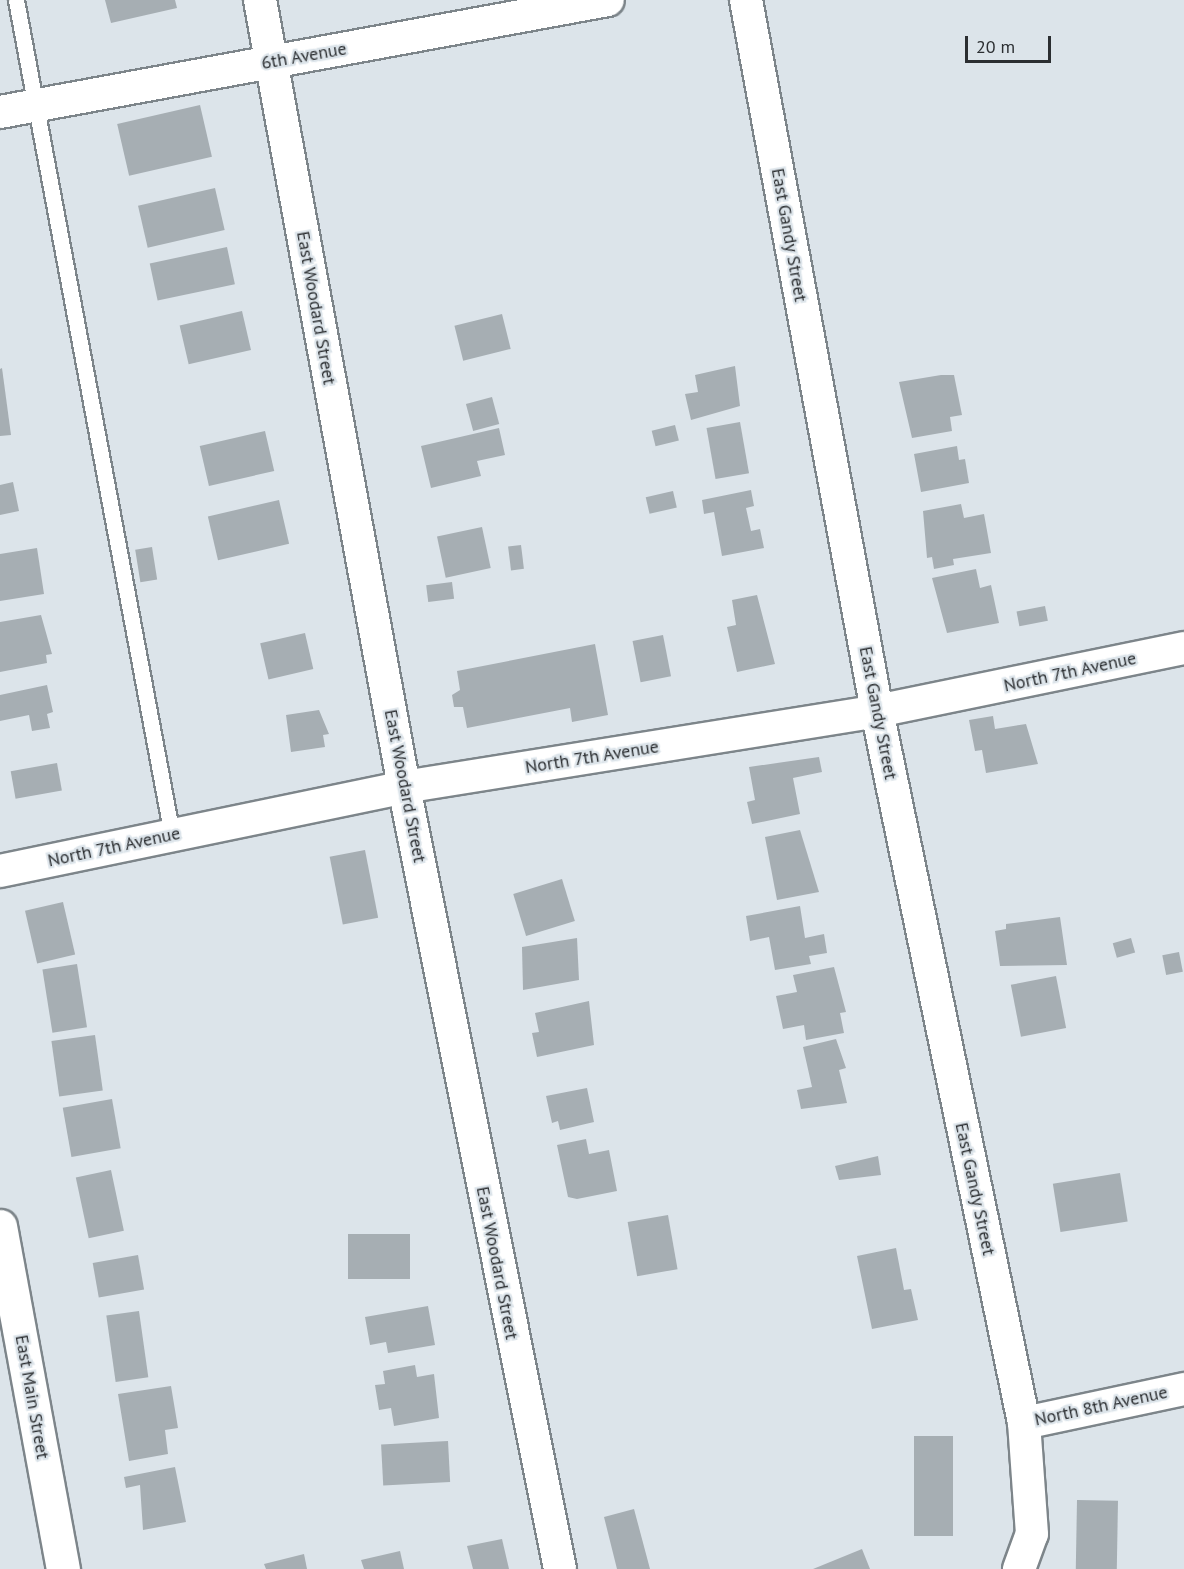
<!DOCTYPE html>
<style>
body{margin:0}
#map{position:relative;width:1184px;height:1569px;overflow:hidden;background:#dce4ea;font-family:"PT Sans",sans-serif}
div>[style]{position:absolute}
.building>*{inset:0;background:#a6aeb3;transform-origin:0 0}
.roads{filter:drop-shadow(2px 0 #7d858a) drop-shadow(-2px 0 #7d858a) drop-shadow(0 2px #7d858a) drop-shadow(0 -2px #7d858a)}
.lane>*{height:15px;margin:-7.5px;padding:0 7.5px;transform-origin:7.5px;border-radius:7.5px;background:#fff}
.street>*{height:32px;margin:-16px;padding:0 16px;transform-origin:16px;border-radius:16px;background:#fff}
.secondary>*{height:33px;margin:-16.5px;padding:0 16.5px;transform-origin:16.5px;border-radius:16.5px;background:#fff}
span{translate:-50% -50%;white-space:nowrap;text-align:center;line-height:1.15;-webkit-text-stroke:4.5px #dce4ea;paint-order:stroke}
.street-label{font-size:18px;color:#2b2e31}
.scale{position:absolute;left:965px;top:36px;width:86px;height:27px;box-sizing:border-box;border:3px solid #2b2e31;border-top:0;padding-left:8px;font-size:18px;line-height:21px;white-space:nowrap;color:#2b2e31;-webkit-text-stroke:4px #dce4ea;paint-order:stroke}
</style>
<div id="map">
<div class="building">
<div style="clip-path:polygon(105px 0,175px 0,177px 8px,111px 23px)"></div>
<div style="left:200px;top:105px;width:53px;height:85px;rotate:77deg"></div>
<div style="left:215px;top:188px;width:43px;height:79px;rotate:77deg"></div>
<div style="left:227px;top:247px;width:38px;height:79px;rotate:78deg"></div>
<div style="left:242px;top:311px;width:40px;height:64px;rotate:77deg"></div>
<div style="left:502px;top:314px;width:36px;height:49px;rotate:76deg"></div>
<div style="clip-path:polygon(735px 366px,740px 406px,691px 420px,685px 394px,698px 392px,695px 375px)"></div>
<div style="clip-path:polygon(2px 368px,11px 435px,0 436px,0 369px)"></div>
<div style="clip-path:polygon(941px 375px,954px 375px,962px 415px,950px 417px,952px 431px,912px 438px,899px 382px)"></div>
<div style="left:492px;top:397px;width:28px;height:27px;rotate:75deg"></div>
<div style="left:740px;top:422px;width:52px;height:34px;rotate:80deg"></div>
<div style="left:675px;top:425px;width:16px;height:24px;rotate:76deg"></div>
<div style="clip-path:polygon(499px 428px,505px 455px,477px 461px,481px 476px,431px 488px,421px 446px)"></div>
<div style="left:265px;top:431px;width:41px;height:67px;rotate:77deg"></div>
<div style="clip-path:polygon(957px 446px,959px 460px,965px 459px,969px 483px,921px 492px,914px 454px)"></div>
<div style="clip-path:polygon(13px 482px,19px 511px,0 515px,0 485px)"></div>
<div style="clip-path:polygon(751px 490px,754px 506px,746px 508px,751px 531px,760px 529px,764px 548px,722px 556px,714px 512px,704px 514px,702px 500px)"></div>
<div style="left:673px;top:491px;width:17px;height:28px;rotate:77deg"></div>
<div style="left:279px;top:500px;width:45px;height:73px;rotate:77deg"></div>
<div style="clip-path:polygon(961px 504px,964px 518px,984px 514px,991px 553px,953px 559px,954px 565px,934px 569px,932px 557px,927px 558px,923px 511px)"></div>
<div style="left:482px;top:527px;width:42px;height:46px;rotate:78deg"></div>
<div style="left:521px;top:545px;width:24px;height:13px;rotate:83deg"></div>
<div style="left:152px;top:547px;width:33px;height:17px;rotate:81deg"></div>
<div style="clip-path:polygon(37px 548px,44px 594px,0 601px,0 554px)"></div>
<div style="clip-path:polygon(976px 569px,980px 588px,991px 585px,999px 623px,947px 633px,932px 578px)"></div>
<div style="left:452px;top:582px;width:17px;height:26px;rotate:83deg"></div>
<div style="clip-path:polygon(757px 595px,775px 664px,737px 672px,727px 627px,736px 625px,732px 600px)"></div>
<div style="left:1045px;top:606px;width:15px;height:29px;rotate:79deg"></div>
<div style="clip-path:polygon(41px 615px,52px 654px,46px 655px,47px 663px,0 672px,0 622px)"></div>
<div style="left:305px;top:633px;width:37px;height:46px;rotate:77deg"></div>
<div style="left:663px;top:635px;width:42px;height:31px;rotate:79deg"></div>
<div style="clip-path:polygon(595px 644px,608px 715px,572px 722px,570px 708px,467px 728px,463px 707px,454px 707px,452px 695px,460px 690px,457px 671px)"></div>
<div style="clip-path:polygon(47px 685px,53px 712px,47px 714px,50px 728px,32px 731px,29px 715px,0 721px,0 695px)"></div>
<div style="clip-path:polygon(319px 710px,329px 734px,323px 735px,325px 747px,291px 752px,286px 715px)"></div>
<div style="clip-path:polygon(993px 716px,995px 729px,1026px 724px,1038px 764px,986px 773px,982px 750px,975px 751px,969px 720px)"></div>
<div style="clip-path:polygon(819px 757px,822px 772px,793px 778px,800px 814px,752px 824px,747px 802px,755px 800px,749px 767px)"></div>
<div style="left:57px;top:763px;width:28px;height:47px;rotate:80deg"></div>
<div style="clip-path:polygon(800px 830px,819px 892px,777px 900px,765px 837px)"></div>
<div style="left:365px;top:850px;width:69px;height:36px;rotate:79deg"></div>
<div style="left:562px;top:879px;width:44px;height:51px;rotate:73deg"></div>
<div style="left:63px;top:902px;width:54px;height:39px;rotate:77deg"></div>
<div style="clip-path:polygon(800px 906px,805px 938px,824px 934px,827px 953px,809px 956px,811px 964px,775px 970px,769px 937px,750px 941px,746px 916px)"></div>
<div style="clip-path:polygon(1060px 917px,1067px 965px,1000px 966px,995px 931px,1006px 929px,1006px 924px)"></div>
<div style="clip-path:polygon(577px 938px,579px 980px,523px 990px,522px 947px)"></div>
<div style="left:1131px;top:938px;width:15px;height:19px;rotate:74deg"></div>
<div style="left:1179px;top:952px;width:20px;height:17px;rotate:79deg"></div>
<div style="left:77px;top:964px;width:64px;height:35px;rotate:81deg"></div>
<div style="clip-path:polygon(834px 967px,846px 1012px,840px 1013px,844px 1033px,806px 1040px,804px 1025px,783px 1029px,776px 996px,797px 992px,793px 975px)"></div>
<div style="left:1056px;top:976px;width:53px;height:46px;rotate:79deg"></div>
<div style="clip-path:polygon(589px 1001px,594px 1045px,537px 1057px,532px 1033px,539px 1032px,535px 1013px)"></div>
<div style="left:95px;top:1035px;width:56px;height:44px;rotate:82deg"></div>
<div style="clip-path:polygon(836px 1039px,846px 1068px,839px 1070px,847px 1103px,801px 1109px,797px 1090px,812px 1087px,803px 1047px)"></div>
<div style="clip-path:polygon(587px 1088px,594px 1122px,560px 1130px,558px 1121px,552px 1123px,546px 1096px)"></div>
<div style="left:112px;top:1099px;width:50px;height:50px;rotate:80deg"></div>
<div style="clip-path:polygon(586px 1139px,589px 1154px,609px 1150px,617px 1191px,577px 1199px,568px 1197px,557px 1145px)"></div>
<div style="clip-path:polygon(878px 1156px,881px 1175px,839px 1180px,835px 1166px)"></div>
<div style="left:111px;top:1170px;width:62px;height:36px;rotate:78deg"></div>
<div style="left:1120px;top:1173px;width:49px;height:68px;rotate:81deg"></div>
<div style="left:668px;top:1215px;width:55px;height:41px;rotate:80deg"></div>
<div style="left:410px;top:1234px;width:45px;height:62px;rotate:90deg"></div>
<div style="clip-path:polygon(896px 1248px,904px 1290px,911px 1289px,918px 1320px,872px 1329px,857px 1256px)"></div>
<div style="left:138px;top:1255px;width:35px;height:46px;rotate:80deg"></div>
<div style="clip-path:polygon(428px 1306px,435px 1345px,388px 1353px,386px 1342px,370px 1345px,365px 1317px)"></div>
<div style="left:139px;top:1311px;width:67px;height:33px;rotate:82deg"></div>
<div style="clip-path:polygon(415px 1365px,417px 1377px,434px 1374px,439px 1418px,394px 1426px,391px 1408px,379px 1410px,375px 1385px,385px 1384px,383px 1371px)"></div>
<div style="clip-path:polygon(171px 1386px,178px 1428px,165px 1430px,168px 1454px,129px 1461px,118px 1394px)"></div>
<div style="left:914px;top:1436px;width:39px;height:100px"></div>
<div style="left:448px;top:1441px;width:41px;height:67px;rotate:87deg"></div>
<div style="clip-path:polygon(175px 1467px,186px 1522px,143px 1530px,140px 1485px,126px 1488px,124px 1477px)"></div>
<div style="left:1077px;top:1500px;width:41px;height:69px;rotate:1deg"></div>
<div style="clip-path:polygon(634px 1509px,650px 1569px,617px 1569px,604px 1517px)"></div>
<div style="clip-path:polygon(502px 1539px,509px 1569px,473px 1569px,467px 1546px)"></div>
<div style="clip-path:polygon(862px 1549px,870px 1569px,813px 1569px)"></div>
<div style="clip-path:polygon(400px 1551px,404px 1569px,364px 1569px,361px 1560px)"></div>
<div style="clip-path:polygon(304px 1554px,307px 1569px,266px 1569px,264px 1564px)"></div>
</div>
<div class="roads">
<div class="lane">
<div style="left:16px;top:0;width:849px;rotate:79.42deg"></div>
</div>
<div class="street">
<div style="left:260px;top:0;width:800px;rotate:79.63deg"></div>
<div style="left:404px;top:787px;width:797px;rotate:78.72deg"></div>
<div style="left:746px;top:0;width:723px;rotate:79.56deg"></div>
<div style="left:877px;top:711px;width:727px;rotate:78.33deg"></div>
<div style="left:0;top:112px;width:618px;rotate:-10.44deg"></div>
<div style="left:0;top:871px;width:413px;rotate:-11.7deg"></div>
<div style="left:404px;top:787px;width:479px;rotate:-9.1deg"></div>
<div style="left:877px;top:711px;width:313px;rotate:-11.6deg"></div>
<div style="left:1019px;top:1569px;width:37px;rotate:-70deg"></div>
<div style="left:1032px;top:1534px;width:111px;rotate:-94.1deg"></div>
<div style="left:1024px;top:1423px;width:164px;rotate:-12deg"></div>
</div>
<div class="secondary">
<div style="left:0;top:1226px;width:349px;rotate:79.6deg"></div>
</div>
</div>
<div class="street-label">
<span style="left:304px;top:56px;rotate:-10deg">6th Avenue</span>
<span style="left:789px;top:235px;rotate:80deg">East Gandy Street</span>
<span style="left:316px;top:308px;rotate:80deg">East Woodard Street</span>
<span style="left:1070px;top:672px;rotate:-12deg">North 7th Avenue</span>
<span style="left:878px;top:713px;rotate:79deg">East Gandy Street</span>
<span style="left:592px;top:757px;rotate:-9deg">North 7th Avenue</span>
<span style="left:405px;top:786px;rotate:79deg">East Woodard Street</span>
<span style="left:114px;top:847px;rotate:-12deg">North 7th Avenue</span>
<span style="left:975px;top:1189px;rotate:78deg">East Gandy Street</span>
<span style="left:497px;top:1263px;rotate:79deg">East Woodard Street</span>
<span style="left:32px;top:1397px;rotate:80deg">East Main Street</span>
<span style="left:1101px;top:1406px;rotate:-12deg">North 8th Avenue</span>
</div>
<div class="scale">20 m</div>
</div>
